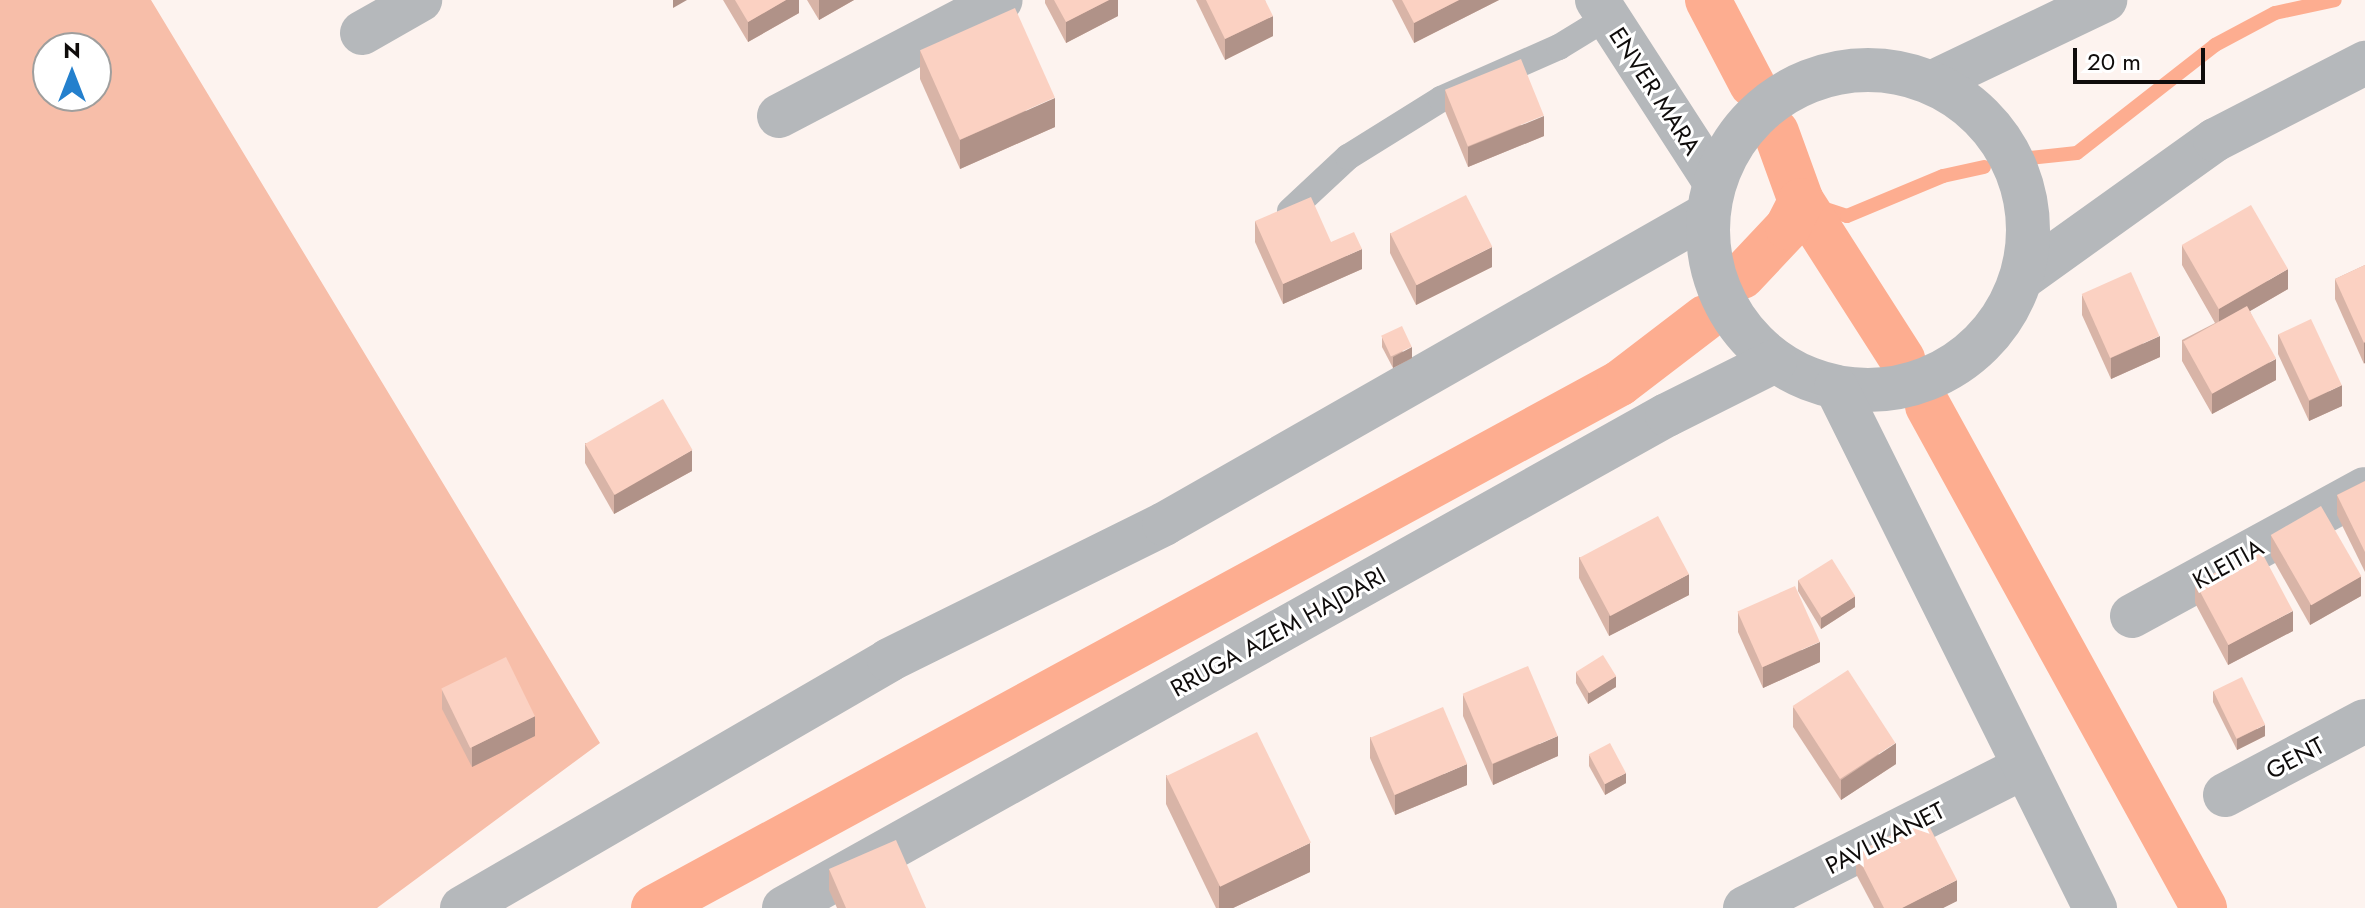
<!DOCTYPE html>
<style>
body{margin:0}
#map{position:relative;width:2365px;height:908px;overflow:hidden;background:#fdf3ef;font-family:Jost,sans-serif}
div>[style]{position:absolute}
.green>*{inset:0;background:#f7bea9}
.stream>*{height:14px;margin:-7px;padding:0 7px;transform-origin:7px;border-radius:7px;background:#fdad90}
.canal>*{height:46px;margin:-23px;padding:0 23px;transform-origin:23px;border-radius:23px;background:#fdad90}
.service>*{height:26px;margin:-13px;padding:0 13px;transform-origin:13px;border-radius:13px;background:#b5b8bb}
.minor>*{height:44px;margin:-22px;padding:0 22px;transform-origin:22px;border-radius:22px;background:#b5b8bb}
.tertiary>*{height:44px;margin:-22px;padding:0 22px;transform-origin:22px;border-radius:22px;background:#b5b8bb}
.tertiary>.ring{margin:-22px;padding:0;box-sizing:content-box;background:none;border:44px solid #b5b8bb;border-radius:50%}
.wall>*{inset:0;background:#d8b4a7}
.shaded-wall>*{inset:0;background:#b09288;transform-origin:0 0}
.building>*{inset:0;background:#fbd1c2;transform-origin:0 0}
span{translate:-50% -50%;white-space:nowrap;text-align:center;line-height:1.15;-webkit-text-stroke:6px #fff;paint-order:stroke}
.street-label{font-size:24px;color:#0f0c0b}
.north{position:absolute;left:32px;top:32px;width:80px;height:80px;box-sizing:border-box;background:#fff;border:2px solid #9f9e9d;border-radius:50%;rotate:0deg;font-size:22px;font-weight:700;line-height:32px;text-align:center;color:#0f0c0b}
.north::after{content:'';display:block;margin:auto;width:28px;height:36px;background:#2480cd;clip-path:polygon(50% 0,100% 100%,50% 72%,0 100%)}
.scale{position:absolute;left:2073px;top:48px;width:132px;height:36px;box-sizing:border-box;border:4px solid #0f0c0b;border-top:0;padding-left:10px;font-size:24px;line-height:28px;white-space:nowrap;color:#0f0c0b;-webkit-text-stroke:6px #fff;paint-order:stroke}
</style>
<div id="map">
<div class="green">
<div style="clip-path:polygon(evenodd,0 0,151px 0,600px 743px,377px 908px,0 908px,0 0,48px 48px,96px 48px,96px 96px,48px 96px,48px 48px)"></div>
</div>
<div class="stream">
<div style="left:2030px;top:158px;width:47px;rotate:-6.1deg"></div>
<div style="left:2077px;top:153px;width:175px;rotate:-38deg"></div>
<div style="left:2215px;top:45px;width:68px;rotate:-28.1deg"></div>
<div style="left:2275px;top:13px;width:61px;rotate:-12.2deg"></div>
<div style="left:1801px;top:201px;width:48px;rotate:18.1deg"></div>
<div style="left:1847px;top:216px;width:104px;rotate:-22.6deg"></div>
<div style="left:1943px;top:176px;width:42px;rotate:-12.4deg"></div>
</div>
<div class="canal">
<div style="left:1708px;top:0;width:95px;rotate:62.4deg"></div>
<div style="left:1776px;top:132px;width:73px;rotate:70.1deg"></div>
<div style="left:1801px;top:201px;width:188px;rotate:57.4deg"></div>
<div style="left:1742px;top:276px;width:67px;rotate:-46.8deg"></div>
<div style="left:1788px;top:227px;width:29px;rotate:-63deg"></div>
<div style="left:1928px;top:406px;width:573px;rotate:61.2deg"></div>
<div style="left:654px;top:908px;width:1099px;rotate:-28.52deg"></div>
<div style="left:1620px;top:383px;width:107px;rotate:-37.4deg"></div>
</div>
<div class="service">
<div style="left:1290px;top:211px;width:79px;rotate:-43deg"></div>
<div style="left:1348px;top:157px;width:110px;rotate:-31.9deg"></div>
<div style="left:1441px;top:99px;width:129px;rotate:-23.8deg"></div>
<div style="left:1559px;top:47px;width:57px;rotate:-31.5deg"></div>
</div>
<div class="minor">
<div style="left:1597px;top:0;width:216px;rotate:57.1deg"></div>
<div style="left:362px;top:33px;width:67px;rotate:-29.6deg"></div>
<div style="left:1933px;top:82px;width:191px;rotate:-25.5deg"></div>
<div style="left:779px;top:116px;width:250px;rotate:-27.6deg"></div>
<div style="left:2022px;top:278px;width:237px;rotate:-35.6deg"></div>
<div style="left:2215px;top:140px;width:169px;rotate:-27.2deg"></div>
<div style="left:2132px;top:616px;width:265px;rotate:-28.6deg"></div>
<div style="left:2225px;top:795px;width:158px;rotate:-27.9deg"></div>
<div style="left:462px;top:908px;width:494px;rotate:-30.1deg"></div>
<div style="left:889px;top:660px;width:307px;rotate:-26.3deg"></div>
<div style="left:1164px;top:524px;width:626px;rotate:-29.68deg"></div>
<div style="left:1745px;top:908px;width:313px;rotate:-26.8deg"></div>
</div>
<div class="tertiary">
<div class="ring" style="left:1708px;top:70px;width:276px;height:276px"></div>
<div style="left:1836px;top:387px;width:582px;rotate:63.57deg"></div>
<div style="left:784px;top:908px;width:1011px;rotate:-29.18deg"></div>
<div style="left:1667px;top:415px;width:121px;rotate:-26.6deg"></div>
</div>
<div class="wall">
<div style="clip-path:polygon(723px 0,799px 0,799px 13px,748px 42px)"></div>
<div style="clip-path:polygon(807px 0,854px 0,819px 20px)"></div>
<div style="clip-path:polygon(1045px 0,1118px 0,1118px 16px,1066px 43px,1045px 3px)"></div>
<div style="clip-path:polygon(1196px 0,1265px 0,1273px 36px,1225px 60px)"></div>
<div style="clip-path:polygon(1392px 0,1499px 0,1414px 43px)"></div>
<div style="clip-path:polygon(920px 51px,1055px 127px,960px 169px,920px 79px)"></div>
<div style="clip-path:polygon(1445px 90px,1544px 136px,1468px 167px,1445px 111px)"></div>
<div style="clip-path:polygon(1255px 221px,1331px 242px,1362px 269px,1283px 304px,1255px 242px)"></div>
<div style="clip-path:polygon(1390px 233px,1492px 267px,1416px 305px,1390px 253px)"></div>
<div style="clip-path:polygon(2182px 245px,2288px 289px,2250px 311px,2276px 380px,2212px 414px,2182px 361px,2182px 340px,2215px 323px,2182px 265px)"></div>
<div style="clip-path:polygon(2365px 265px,2365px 363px,2364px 364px,2335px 299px,2335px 279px)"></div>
<div style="clip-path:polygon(2082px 295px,2160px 357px,2111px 379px,2082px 315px)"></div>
<div style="clip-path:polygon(2278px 334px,2342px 406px,2309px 421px,2278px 354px)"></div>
<div style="clip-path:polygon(1382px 337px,1412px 358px,1393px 368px,1382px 347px)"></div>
<div style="clip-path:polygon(585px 443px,692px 471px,614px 514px,585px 463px)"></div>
<div style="clip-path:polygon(2365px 481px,2365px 572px,2337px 515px,2337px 495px)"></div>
<div style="clip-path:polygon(2271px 535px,2361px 596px,2310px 625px,2271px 556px)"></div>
<div style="clip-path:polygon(1579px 557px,1689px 595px,1609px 636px,1579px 578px)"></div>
<div style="clip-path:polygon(1798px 580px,1855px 607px,1821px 629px,1798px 591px)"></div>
<div style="clip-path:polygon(2195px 583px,2293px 631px,2228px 665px,2195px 603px)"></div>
<div style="clip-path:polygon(1738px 612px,1820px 662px,1763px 688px,1738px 632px)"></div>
<div style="clip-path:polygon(1576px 672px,1616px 687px,1588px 704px,1576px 683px)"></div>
<div style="clip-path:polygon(442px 689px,535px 736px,472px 767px,442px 709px)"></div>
<div style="clip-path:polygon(2213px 691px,2265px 736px,2237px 750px,2213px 702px)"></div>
<div style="clip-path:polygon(1463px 695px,1558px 756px,1493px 785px,1463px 716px)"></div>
<div style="clip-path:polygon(1793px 707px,1896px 764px,1841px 800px,1793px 727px)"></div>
<div style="clip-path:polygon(1370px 737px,1467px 785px,1395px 815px,1370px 758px)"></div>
<div style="clip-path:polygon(1589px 755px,1626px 783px,1605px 795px,1589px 766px)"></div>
<div style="clip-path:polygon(1166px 775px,1310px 872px,1233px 908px,1216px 908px,1166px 804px)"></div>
<div style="clip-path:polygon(1856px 853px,1957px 901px,1943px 908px,1874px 908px,1856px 874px)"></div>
<div style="clip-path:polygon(829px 869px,926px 908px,837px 908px,829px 890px)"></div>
</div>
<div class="shaded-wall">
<div style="clip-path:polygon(673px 0,687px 0,673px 8px)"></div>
<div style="clip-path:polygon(786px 0,799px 0,799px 13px,748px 42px,748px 22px)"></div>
<div style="clip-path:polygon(819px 0,854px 0,819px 20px)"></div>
<div style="clip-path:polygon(1109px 0,1118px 0,1118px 16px,1066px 43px,1066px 22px)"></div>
<div style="clip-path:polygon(1459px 0,1499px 0,1414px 43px,1414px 23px)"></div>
<div style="clip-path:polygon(1273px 16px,1273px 36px,1225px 60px,1225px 39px)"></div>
<div style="clip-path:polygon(1055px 98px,1055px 127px,960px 169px,960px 140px)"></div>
<div style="clip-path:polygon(1544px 116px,1544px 136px,1468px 167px,1468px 147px)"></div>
<div style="clip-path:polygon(1492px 247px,1492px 267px,1416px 305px,1416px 285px)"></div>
<div style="clip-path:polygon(1362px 249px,1362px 269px,1283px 304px,1283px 284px)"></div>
<div style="clip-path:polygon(2288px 269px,2288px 289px,2219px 329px,2219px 309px)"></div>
<div style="clip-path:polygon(2160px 336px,2160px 357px,2111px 379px,2111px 358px)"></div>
<div style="left:2365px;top:342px;width:21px;height:1px;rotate:90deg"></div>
<div style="clip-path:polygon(1412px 347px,1412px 358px,1393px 368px,1393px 357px)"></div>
<div style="clip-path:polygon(2276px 359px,2276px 380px,2212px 414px,2212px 393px)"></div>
<div style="clip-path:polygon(2342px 385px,2342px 406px,2309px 421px,2309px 401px)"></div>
<div style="clip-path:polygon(692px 450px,692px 471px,614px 514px,614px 494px)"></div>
<div style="clip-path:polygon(1689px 574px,1689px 595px,1609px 636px,1609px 616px)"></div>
<div style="clip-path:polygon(2361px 576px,2361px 596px,2310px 625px,2310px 605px)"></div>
<div style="clip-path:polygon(1855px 596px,1855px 607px,1821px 629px,1821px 618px)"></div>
<div style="clip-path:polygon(2293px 611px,2293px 631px,2228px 665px,2228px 645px)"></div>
<div style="clip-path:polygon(1820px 642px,1820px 662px,1763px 688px,1763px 667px)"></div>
<div style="clip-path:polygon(1616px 676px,1616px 687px,1588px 704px,1588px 693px)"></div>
<div style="clip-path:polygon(535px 716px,535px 736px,472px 767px,472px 747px)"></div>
<div style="clip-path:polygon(2265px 725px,2265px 736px,2237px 750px,2237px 739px)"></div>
<div style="clip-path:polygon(1558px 736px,1558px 756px,1493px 785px,1493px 764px)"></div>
<div style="clip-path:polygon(1896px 743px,1896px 764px,1841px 800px,1841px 780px)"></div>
<div style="clip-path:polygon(1467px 764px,1467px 785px,1395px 815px,1395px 795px)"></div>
<div style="clip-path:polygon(1626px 773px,1626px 783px,1605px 795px,1605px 784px)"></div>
<div style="clip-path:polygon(1310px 843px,1310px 872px,1233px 908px,1219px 908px,1219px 886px)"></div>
<div style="clip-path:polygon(1957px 880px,1957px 901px,1943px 908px,1902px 908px)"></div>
</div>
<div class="building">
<div style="clip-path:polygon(735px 0,786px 0,748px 22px)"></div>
<div style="clip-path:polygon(1054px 0,1109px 0,1066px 22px)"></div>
<div style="clip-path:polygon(1206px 0,1265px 0,1273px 16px,1225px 39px)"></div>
<div style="clip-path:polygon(1402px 0,1459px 0,1414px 23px)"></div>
<div style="left:1015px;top:8px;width:98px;height:104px;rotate:66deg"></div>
<div style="left:1521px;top:59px;width:61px;height:82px;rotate:68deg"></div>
<div style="left:1466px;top:195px;width:58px;height:85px;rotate:63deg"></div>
<div style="clip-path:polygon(1311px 197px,1331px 242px,1354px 232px,1362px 249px,1283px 284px,1255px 221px)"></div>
<div style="left:2251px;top:205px;width:74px;height:80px;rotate:60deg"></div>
<div style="clip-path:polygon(2365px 265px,2365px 342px,2364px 343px,2335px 279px)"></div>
<div style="left:2131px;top:272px;width:70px;height:54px;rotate:66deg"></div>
<div style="left:2247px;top:306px;width:60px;height:73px;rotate:61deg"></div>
<div style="left:2311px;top:319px;width:73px;height:36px;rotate:65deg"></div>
<div style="left:1402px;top:326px;width:23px;height:23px;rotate:65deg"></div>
<div style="left:663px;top:399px;width:59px;height:90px;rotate:60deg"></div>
<div style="clip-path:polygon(2365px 481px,2365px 552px,2337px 495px)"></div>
<div style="left:2321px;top:506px;width:81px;height:58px;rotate:60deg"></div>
<div style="left:1658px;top:516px;width:66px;height:89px;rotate:62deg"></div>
<div style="left:2260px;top:549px;width:70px;height:73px;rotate:62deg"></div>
<div style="left:1832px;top:559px;width:44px;height:40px;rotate:58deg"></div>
<div style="left:1795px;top:586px;width:61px;height:63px;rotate:66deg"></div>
<div style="left:1603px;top:655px;width:25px;height:32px;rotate:58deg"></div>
<div style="left:506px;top:657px;width:66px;height:72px;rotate:64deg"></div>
<div style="left:1528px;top:666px;width:76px;height:71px;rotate:67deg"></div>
<div style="left:1848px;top:670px;width:87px;height:66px;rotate:57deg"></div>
<div style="left:2242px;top:677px;width:53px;height:32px;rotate:64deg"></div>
<div style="left:1443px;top:707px;width:62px;height:79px;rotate:67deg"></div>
<div style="left:1257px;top:732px;width:123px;height:101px;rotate:64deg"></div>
<div style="left:1610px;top:743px;width:34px;height:24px;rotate:62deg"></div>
<div style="clip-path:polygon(1925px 818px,1957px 880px,1902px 908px,1884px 908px,1856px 853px)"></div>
<div style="clip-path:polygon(896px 840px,926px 908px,846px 908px,829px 869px)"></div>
</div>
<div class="street-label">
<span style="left:1655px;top:91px;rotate:57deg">ENVER MARA</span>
<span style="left:2228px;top:564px;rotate:-29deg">KLEITIA</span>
<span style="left:1278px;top:632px;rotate:-29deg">RRUGA AZEM HAJDARI</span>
<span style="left:2295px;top:758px;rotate:-28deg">GENT</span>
<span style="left:1885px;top:838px;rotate:-27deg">PAVLIKANET</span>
</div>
<div class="north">N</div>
<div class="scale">20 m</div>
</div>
